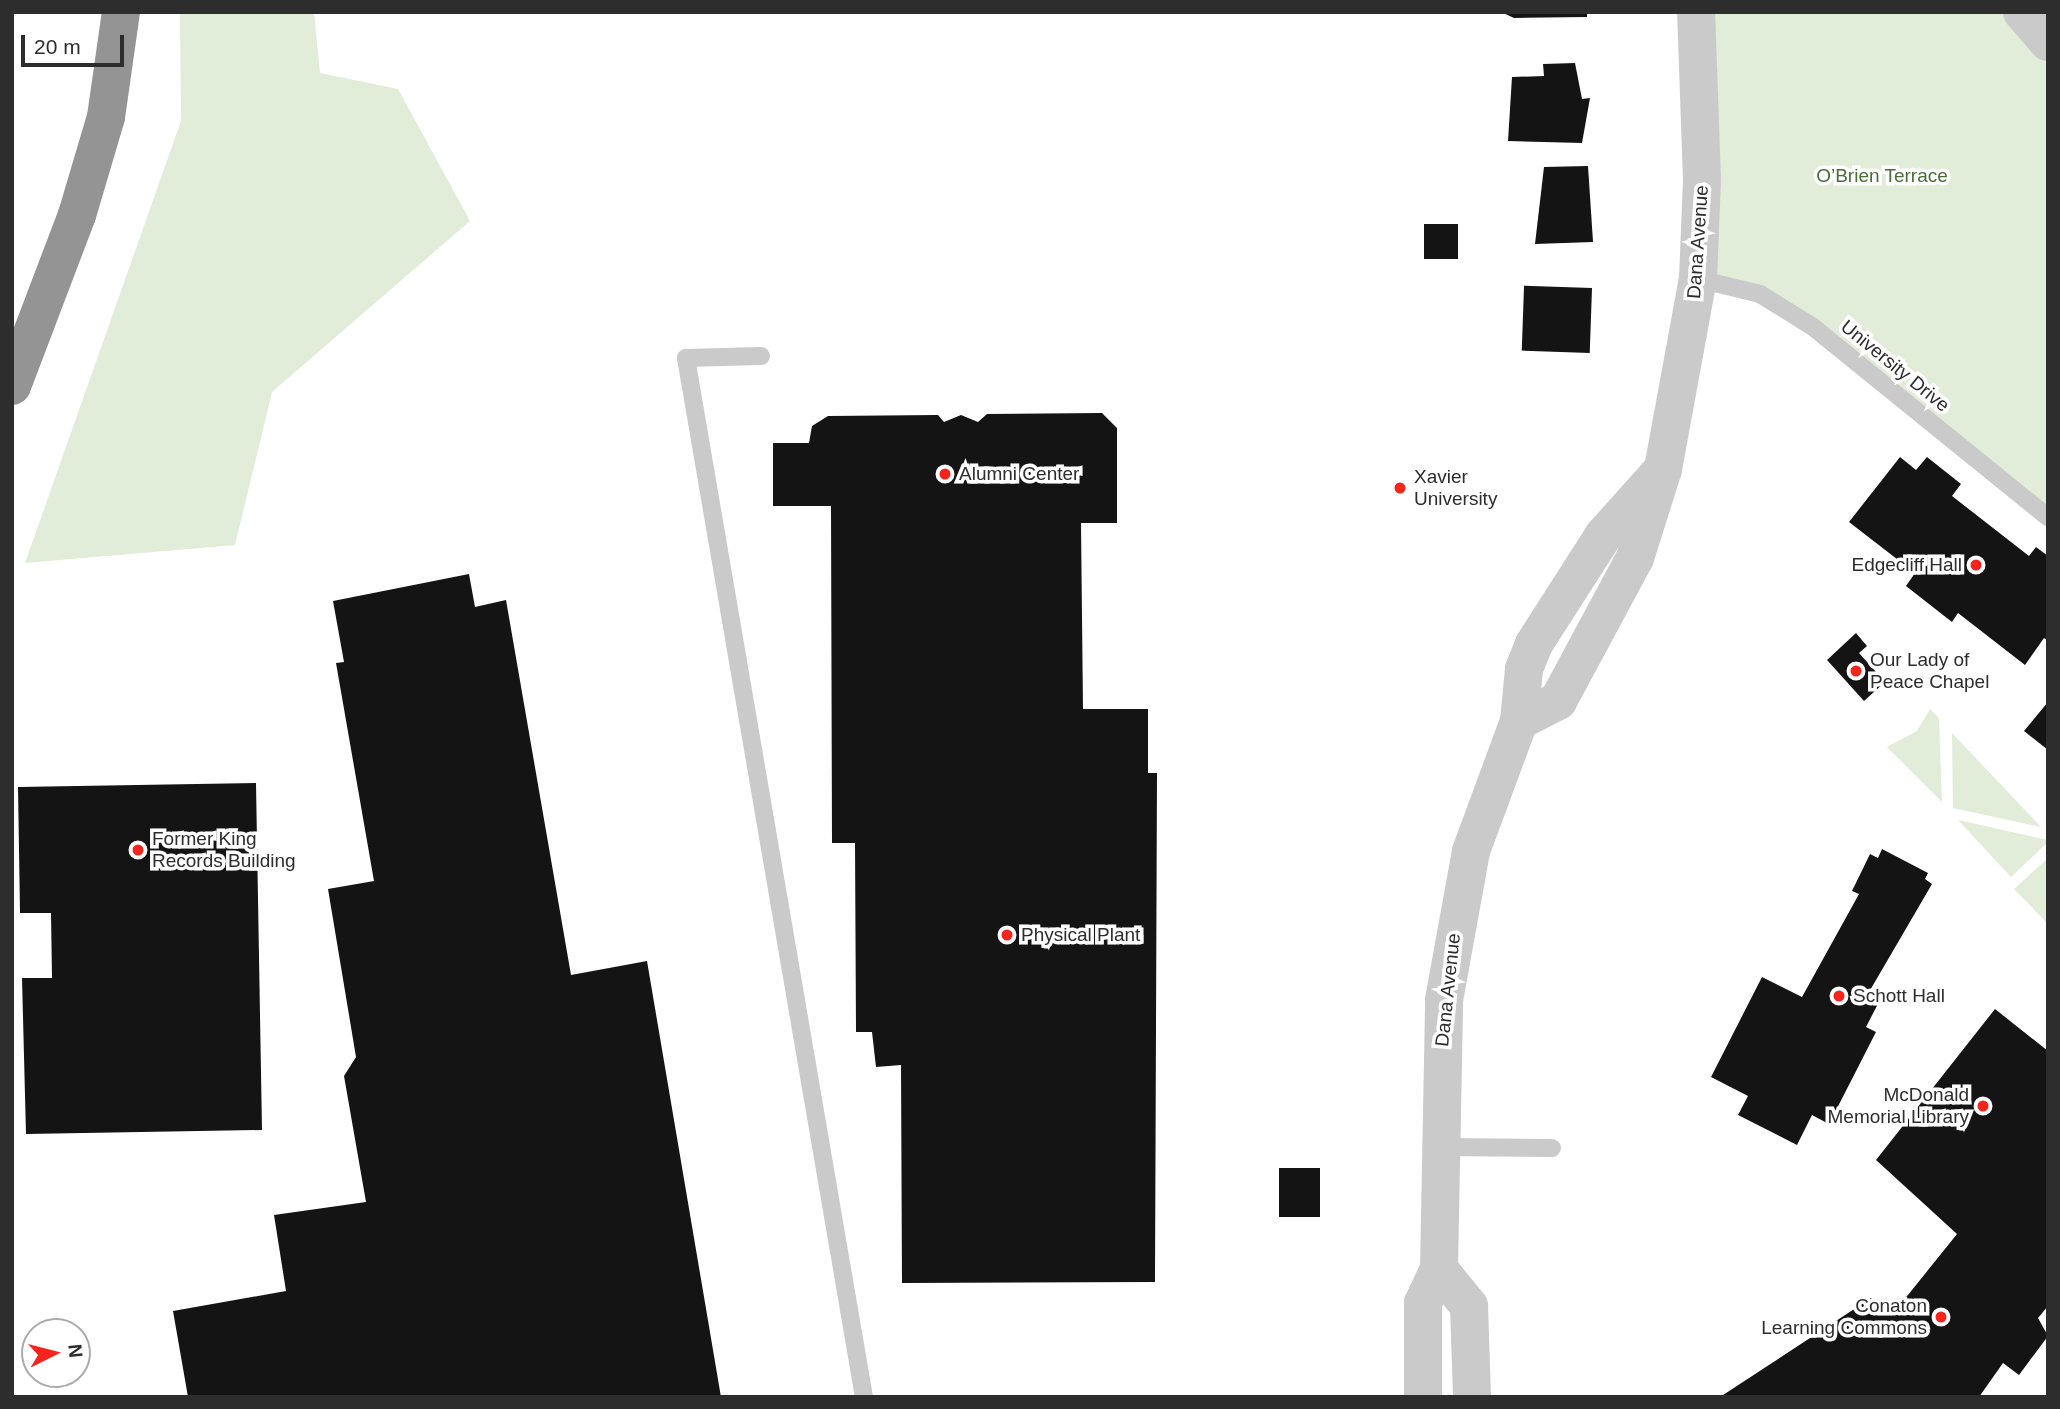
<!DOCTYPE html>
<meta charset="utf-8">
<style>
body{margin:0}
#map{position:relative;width:2060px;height:1409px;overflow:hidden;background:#fff;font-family:Helvetica,sans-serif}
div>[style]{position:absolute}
.green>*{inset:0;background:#e1ecd9}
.building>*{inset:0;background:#141414;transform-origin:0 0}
.service>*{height:18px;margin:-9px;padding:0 9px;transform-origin:9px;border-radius:9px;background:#cacaca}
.tertiary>*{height:38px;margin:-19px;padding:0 19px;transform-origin:19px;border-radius:19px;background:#cacaca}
.motorway>*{height:38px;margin:-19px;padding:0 19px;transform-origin:19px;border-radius:19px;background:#949494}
.dots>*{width:19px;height:19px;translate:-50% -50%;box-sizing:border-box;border:4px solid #fff;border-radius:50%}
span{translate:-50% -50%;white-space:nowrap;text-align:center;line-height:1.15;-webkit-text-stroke:7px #fff;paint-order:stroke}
.park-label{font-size:19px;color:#4a6d37}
.street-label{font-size:19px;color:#2d2d2d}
.poi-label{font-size:19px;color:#2d2d2d}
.left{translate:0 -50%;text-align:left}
.right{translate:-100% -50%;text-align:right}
.frame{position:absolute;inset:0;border:14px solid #2d2d2d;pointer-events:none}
.north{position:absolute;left:21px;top:1318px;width:70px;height:70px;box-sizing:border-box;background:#fff;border:2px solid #ababab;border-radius:50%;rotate:84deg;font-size:19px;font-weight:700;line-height:28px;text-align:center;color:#2d2d2d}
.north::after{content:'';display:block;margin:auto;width:24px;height:32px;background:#f5251e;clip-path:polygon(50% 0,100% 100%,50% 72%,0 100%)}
.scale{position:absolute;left:21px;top:35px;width:103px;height:32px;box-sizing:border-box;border:4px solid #2d2d2d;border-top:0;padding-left:9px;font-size:21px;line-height:24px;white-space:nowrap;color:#2d2d2d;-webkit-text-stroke:5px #fff;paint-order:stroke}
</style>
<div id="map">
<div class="green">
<div style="clip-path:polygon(180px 12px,314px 12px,320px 73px,398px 89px,470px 221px,272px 392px,235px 545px,25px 563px,181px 121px)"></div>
<div style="clip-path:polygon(1696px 12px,2022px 12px,2048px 42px,2048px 517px,1760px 294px,1698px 279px)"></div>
<div style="clip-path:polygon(1930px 709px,1939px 718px,1942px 802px,1887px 747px,1917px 731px)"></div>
<div style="clip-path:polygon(1952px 733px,2041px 827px,1953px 808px)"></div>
<div style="clip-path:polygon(1958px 820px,2048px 840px,2048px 842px,2011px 877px)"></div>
<div style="clip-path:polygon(2048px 858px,2048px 924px,2014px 889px)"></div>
</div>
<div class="building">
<div style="clip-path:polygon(1501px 12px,1587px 12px,1587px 17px,1514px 18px)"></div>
<div style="clip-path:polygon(1575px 63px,1582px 99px,1590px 98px,1582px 143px,1508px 141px,1512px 77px,1544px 76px,1543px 64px)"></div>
<div style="clip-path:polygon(1588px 166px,1593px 242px,1535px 244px,1544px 167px)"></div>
<div style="left:1424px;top:224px;width:34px;height:35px"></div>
<div style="left:1592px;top:288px;width:65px;height:68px;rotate:92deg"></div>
<div style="clip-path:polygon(1102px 413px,1117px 428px,1117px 523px,1081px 523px,1083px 709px,1148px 709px,1148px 773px,1157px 773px,1155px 1282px,902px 1283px,901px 1065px,876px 1067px,872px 1032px,856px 1032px,855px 843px,832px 843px,831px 506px,773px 506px,773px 443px,809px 443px,812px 426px,828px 416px,938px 415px,944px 422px,961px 415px,978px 422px,987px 414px)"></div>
<div style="clip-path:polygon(1900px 457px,1916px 470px,1927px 457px,1961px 484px,1952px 496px,2029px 556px,2036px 547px,2048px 556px,2048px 641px,2044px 638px,2025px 665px,1958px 613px,1952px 622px,1906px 586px,1915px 573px,1849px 522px)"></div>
<div style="clip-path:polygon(469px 574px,475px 607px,506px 600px,571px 975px,647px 961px,721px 1397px,188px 1397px,173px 1311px,286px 1291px,274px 1215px,366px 1202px,344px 1076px,356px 1057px,328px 889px,374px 881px,336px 663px,344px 662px,333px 601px)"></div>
<div style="clip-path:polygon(1856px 633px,1867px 646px,1859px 653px,1885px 682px,1864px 701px,1827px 660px)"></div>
<div style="clip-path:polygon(2048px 702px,2048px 750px,2024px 731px)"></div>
<div style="clip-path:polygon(256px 783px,262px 1130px,26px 1134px,22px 978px,52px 978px,51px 913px,20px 913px,18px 787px)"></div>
<div style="clip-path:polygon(1882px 849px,1928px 873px,1925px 879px,1932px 884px,1869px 992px,1881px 998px,1866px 1027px,1876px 1032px,1829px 1124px,1812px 1115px,1797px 1145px,1738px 1115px,1748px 1096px,1711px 1077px,1762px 977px,1802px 997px,1859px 894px,1852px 891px,1870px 854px,1878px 858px)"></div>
<div style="clip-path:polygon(1995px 1009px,2048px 1051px,2048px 1306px,2038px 1318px,2048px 1336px,2019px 1375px,2003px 1363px,1979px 1397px,1720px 1397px,1871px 1298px,1881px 1315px,1908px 1295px,1957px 1234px,1876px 1160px)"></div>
<div style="left:1320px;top:1168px;width:49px;height:41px;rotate:90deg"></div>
</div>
<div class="service">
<div style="left:1698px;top:279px;width:64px;rotate:13.6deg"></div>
<div style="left:1760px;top:294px;width:62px;rotate:31.9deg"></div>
<div style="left:1813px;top:327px;width:302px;rotate:39deg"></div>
<div style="left:761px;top:356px;width:75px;rotate:178.5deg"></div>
<div style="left:686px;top:358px;width:1054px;rotate:80.28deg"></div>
<div style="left:1440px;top:1147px;width:112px;rotate:0.5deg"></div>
</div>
<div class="tertiary">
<div style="left:2022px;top:12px;width:40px;rotate:49deg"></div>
<div style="left:1519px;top:721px;width:44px;rotate:-27.1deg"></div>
<div style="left:1558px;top:701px;width:162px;rotate:-61.7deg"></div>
<div style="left:1635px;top:558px;width:93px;rotate:-72.5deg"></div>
<div style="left:1663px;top:469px;width:193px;rotate:-79.6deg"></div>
<div style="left:1698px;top:279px;width:98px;rotate:-87.7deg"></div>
<div style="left:1702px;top:181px;width:169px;rotate:-92deg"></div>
<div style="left:1439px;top:1269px;width:48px;rotate:51deg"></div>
<div style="left:1469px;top:1306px;width:91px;rotate:88.1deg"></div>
<div style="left:1423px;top:1397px;width:94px;rotate:-90deg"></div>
<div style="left:1423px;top:1303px;width:38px;rotate:-65deg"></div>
<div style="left:1439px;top:1269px;width:269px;rotate:-88.9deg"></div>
<div style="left:1444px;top:1000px;width:151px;rotate:-79.7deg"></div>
<div style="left:1471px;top:851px;width:139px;rotate:-69.7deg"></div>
<div style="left:1519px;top:721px;width:52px;rotate:-84.5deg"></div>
<div style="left:1524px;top:669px;width:27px;rotate:-68deg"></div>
<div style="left:1534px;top:644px;width:128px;rotate:-57.4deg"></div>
<div style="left:1603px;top:536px;width:90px;rotate:-48.2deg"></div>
</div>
<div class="motorway">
<div style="left:12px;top:386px;width:183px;rotate:-69.2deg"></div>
<div style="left:77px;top:215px;width:102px;rotate:-73.5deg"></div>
<div style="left:106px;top:117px;width:106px;rotate:-81.9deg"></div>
</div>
<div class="dots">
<div style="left:945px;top:474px;background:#f5251e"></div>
<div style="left:1400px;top:488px;background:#f5251e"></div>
<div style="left:1976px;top:565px;background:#f5251e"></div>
<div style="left:1856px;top:671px;background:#f5251e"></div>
<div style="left:138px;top:850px;background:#f5251e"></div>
<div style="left:1007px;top:935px;background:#f5251e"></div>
<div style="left:1839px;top:996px;background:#f5251e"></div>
<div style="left:1983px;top:1106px;background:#f5251e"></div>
<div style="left:1941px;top:1317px;background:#f5251e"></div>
</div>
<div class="park-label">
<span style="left:1882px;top:176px">O’Brien Terrace</span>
</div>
<div class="street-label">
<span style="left:1698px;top:242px;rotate:-86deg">Dana Avenue</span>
<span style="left:1895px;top:366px;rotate:39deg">University Drive</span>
<span style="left:1448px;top:990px;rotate:-84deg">Dana Avenue</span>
</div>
<div class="poi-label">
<span class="left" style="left:959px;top:474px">Alumni Center</span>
<span class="left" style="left:1414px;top:488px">Xavier<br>University</span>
<span class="right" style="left:1962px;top:565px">Edgecliff Hall</span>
<span class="left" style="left:1870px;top:671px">Our Lady of<br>Peace Chapel</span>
<span class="left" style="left:152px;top:850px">Former King<br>Records Building</span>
<span class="left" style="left:1021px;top:935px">Physical Plant</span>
<span class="left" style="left:1853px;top:996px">Schott Hall</span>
<span class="right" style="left:1969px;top:1106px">McDonald<br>Memorial Library</span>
<span class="right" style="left:1927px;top:1317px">Conaton<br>Learning Commons</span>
</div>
<div class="frame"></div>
<div class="north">N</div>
<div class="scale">20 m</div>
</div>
